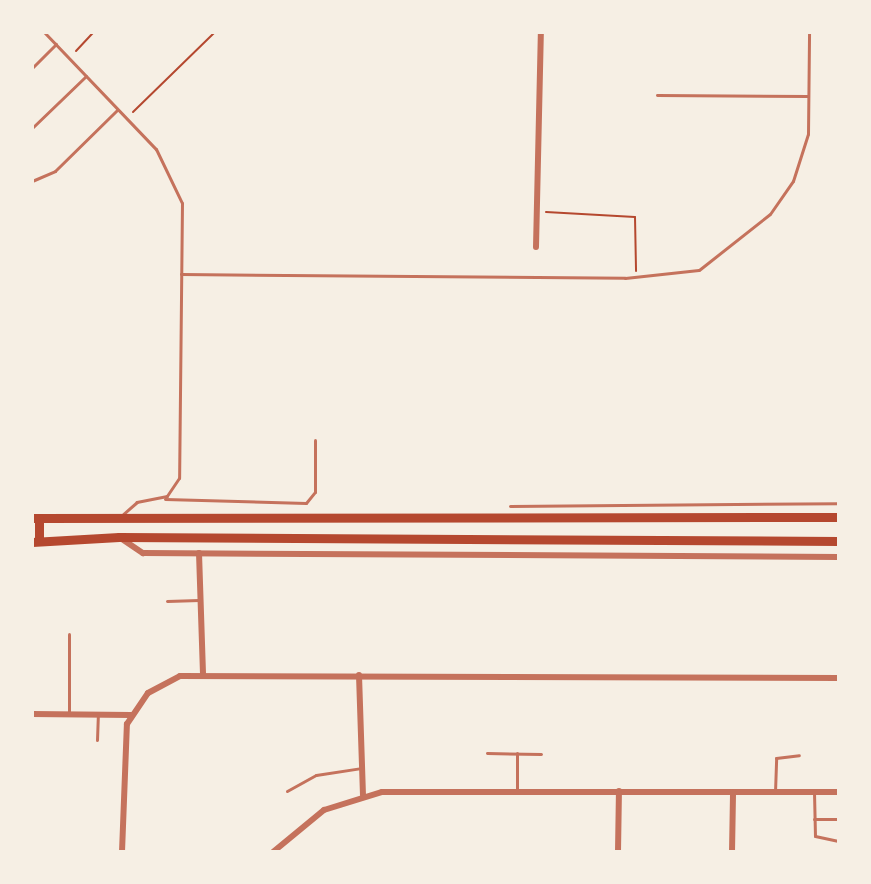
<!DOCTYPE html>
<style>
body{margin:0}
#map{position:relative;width:871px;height:884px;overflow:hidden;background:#f6efe4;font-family:Ubuntu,sans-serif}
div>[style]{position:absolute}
.path>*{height:2px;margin:-1px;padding:0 1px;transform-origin:1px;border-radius:1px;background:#b5482f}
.service>*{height:3px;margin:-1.5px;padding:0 1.5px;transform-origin:1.5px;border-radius:1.5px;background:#c5725c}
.minor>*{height:6px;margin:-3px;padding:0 3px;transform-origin:3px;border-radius:3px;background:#c5725c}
.trunk>*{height:9px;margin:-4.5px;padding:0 4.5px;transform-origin:4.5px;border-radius:4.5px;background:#b5482f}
span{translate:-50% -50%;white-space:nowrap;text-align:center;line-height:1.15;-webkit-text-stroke:7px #f6efe4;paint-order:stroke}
.frame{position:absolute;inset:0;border:34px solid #f6efe4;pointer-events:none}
</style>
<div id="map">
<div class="path">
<div style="left:76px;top:51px;width:26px;rotate:-47deg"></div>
<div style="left:133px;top:112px;width:115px;rotate:-44.3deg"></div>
<div style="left:546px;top:212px;width:89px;rotate:3.2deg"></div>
<div style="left:635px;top:217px;width:54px;rotate:88.9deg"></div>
</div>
<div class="service">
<div style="left:44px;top:32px;width:162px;rotate:46.3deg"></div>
<div style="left:156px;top:149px;width:60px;rotate:64.3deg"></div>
<div style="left:182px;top:203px;width:275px;rotate:90.6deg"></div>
<div style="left:179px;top:478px;width:22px;rotate:124deg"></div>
<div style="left:167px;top:496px;width:31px;rotate:169deg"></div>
<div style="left:137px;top:502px;width:18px;rotate:139deg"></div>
<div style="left:32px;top:68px;width:34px;rotate:-45deg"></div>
<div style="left:657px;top:95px;width:151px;rotate:0.4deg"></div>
<div style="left:32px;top:128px;width:75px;rotate:-43.9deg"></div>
<div style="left:32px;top:181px;width:25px;rotate:-23deg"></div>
<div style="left:55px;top:171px;width:87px;rotate:-44.5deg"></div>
<div style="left:181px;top:274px;width:444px;rotate:0.5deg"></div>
<div style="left:625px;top:278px;width:74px;rotate:-6.2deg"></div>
<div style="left:699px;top:270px;width:90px;rotate:-38.3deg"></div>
<div style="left:770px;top:214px;width:40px;rotate:-55.1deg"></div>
<div style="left:793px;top:181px;width:49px;rotate:-72.3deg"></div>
<div style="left:808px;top:134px;width:102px;rotate:-89.4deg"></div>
<div style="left:165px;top:499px;width:141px;rotate:1.6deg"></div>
<div style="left:306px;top:503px;width:14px;rotate:-51deg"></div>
<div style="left:315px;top:492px;width:52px;rotate:-90deg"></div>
<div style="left:510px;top:506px;width:329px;rotate:-0.5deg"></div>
<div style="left:167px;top:601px;width:32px;rotate:-2deg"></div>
<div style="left:69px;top:634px;width:80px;rotate:90deg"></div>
<div style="left:97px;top:740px;width:25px;rotate:-88deg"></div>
<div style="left:487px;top:753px;width:54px;rotate:1.1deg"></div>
<div style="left:517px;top:753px;width:37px;rotate:90deg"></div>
<div style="left:287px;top:791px;width:33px;rotate:-29deg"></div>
<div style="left:316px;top:775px;width:47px;rotate:-8.7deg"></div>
<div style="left:775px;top:792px;width:34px;rotate:-88deg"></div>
<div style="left:776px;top:758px;width:23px;rotate:-7deg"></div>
<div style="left:814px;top:792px;width:44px;rotate:88.7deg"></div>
<div style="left:815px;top:836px;width:25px;rotate:12deg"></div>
<div style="left:814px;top:819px;width:25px"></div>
</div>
<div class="minor">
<div style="left:536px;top:247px;width:215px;rotate:-88.7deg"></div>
<div style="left:119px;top:537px;width:29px;rotate:34deg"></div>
<div style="left:143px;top:553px;width:696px;rotate:0.33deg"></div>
<div style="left:199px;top:553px;width:122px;rotate:88.1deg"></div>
<div style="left:359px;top:675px;width:120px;rotate:88.1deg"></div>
<div style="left:32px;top:714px;width:99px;rotate:0.6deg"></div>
<div style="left:122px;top:852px;width:128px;rotate:-87.8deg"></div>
<div style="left:127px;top:724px;width:37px;rotate:-56deg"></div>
<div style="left:148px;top:693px;width:36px;rotate:-28deg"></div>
<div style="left:180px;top:676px;width:659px;rotate:0.17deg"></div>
<div style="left:273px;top:852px;width:66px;rotate:-39.5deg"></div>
<div style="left:324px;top:810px;width:61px;rotate:-17.2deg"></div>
<div style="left:382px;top:792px;width:457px"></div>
<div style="left:618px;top:852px;width:61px;rotate:-89.1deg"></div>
<div style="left:732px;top:852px;width:60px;rotate:-89deg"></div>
</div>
<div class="trunk">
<div style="left:32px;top:518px;width:807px;rotate:-0.07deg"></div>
<div style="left:39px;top:540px;width:22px;rotate:-90deg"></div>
<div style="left:32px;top:542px;width:87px;rotate:-3.3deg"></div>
<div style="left:119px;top:537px;width:720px;rotate:0.32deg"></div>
</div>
<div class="frame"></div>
</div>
